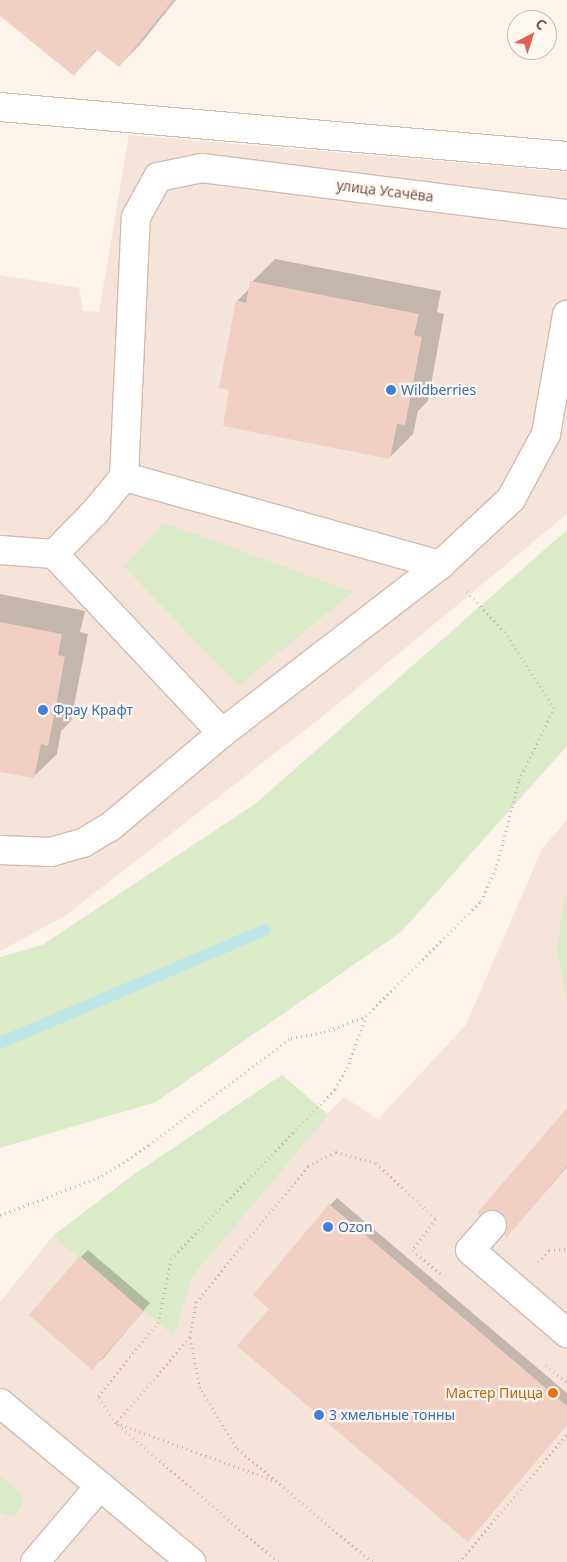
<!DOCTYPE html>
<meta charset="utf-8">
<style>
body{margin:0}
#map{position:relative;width:567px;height:1562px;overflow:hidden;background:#fcf3eb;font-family:"Noto Sans",sans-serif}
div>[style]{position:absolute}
.residential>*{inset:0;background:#f4e4d9}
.green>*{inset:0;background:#dbebc8}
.shadow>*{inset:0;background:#0003}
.stream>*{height:12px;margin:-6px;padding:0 6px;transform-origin:6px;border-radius:6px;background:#bfe6e7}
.building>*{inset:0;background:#f2cfc3;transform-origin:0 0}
.path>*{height:3px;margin-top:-1.5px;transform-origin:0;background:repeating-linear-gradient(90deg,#d7b1a5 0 1px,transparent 0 5px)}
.roads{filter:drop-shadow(1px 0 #d2bcb2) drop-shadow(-1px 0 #d2bcb2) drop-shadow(0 1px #d2bcb2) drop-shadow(0 -1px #d2bcb2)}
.minor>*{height:28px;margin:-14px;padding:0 14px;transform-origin:14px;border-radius:14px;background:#fff}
.dots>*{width:14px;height:14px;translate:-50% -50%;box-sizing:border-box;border:2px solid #fff8f1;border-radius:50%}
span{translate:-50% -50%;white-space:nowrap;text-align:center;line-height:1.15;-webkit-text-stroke:4.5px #fff8f1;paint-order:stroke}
.street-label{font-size:14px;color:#78564d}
.shop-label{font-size:14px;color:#366cbe}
.left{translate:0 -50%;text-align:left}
.food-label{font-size:14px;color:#c56008}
.right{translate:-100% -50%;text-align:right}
.north{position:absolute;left:507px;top:10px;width:50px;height:50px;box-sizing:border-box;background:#fff8f1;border:1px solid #c9b7af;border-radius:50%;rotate:40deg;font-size:14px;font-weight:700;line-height:20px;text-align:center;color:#78564d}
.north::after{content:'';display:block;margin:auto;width:18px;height:22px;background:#e35e53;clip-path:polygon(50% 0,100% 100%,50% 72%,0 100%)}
</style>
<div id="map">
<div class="residential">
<div style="clip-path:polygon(129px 135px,567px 172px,567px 514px,328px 712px,65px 916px,0 951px,0 275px,79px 288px,83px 311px,99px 312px)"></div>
<div style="clip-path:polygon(567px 820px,567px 1562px,0 1562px,0 1302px,53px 1236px,133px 1175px,282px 1075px,328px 1114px,344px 1097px,378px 1119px,466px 1025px,542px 849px)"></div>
</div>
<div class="green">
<div style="clip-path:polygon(164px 523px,353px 592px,239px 685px,124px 567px)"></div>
<div style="clip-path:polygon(567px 530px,567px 746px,401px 932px,156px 1102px,0 1148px,0 957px,42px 945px,255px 804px)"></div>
<div style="clip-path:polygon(567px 894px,567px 1002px,557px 950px,564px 899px)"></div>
<div style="clip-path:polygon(282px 1075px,328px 1115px,192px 1277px,174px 1336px,53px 1236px,133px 1175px)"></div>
<div style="clip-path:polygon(0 1476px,20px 1493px,24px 1501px,17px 1514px,10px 1516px,0 1512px)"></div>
</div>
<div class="shadow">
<div style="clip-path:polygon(0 0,176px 0,139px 46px,119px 66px,98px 49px,74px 74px,0 14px)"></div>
<div style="clip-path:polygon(275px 259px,441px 291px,437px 312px,444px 314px,428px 401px,418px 411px,413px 434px,390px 457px,231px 389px,237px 301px,250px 288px,252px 282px)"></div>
<div style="clip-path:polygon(0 594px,85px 611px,80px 632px,88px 634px,71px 721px,61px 731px,57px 754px,33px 777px,0 771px)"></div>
<div style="clip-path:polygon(567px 1112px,567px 1167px,507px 1236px)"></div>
<div style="clip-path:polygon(337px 1198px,567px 1393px,567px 1425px,270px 1308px,330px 1205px)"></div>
<div style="clip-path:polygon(88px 1250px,150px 1303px,101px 1361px,81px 1257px)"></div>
</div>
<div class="stream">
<div style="left:0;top:1043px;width:288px;rotate:-23.1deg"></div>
</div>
<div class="building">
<div style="clip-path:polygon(0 0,173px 0,119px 67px,96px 49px,74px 76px,0 16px)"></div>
<div style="clip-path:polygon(250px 281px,419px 314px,414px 335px,422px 337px,405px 425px,397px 424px,390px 459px,223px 426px,229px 390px,219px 388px,236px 300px,246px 303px)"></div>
<div style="clip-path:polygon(0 622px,62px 634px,58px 655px,65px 657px,56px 706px,48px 746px,41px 744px,34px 778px,0 772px)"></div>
<div style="clip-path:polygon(567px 1108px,567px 1166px,507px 1237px,504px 1235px,507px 1229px,507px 1220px,502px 1213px,495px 1210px,487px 1210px,480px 1215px,477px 1213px)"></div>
<div style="clip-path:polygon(329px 1204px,567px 1406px,567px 1425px,468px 1542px,237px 1346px,269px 1309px,253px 1295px)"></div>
<div style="left:80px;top:1256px;width:84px;height:78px;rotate:41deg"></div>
</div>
<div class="path">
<div style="left:0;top:1215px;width:109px;rotate:-20.9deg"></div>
<div style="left:102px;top:1176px;width:56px;rotate:-33.4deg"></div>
<div style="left:149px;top:1145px;width:178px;rotate:-37deg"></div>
<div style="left:291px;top:1038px;width:34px;rotate:-10deg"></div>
<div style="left:324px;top:1032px;width:44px;rotate:-20.1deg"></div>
<div style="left:538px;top:1262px;width:16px;rotate:-47deg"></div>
<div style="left:549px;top:1250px;width:18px;rotate:-3deg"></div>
<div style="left:190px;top:1337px;width:113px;rotate:130.7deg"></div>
<div style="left:116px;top:1423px;width:167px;rotate:20deg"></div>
<div style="left:546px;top:1365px;width:27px;rotate:39deg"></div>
<div style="left:278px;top:1562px;width:213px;rotate:-139.4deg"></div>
<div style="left:116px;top:1423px;width:32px;rotate:-124deg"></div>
<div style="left:98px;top:1396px;width:94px;rotate:-50.6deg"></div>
<div style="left:158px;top:1323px;width:65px;rotate:-78.5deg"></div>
<div style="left:171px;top:1259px;width:236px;rotate:-46deg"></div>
<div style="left:335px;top:1089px;width:24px;rotate:-60deg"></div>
<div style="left:347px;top:1068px;width:55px;rotate:-69.9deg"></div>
<div style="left:366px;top:1016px;width:163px;rotate:-45deg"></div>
<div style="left:481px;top:901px;width:39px;rotate:-66deg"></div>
<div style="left:497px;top:865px;width:88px;rotate:-75.5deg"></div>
<div style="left:519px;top:780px;width:80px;rotate:-64.1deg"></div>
<div style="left:554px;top:708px;width:90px;rotate:-122.8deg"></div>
<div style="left:505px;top:632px;width:58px;rotate:-133.6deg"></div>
<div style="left:372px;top:1562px;width:178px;rotate:-139.8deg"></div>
<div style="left:236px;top:1447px;width:69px;rotate:-121.4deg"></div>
<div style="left:200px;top:1388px;width:52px;rotate:-101.1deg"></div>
<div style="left:190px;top:1337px;width:36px;rotate:-80deg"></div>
<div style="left:196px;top:1302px;width:176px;rotate:-50.5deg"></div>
<div style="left:308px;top:1166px;width:31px;rotate:-27deg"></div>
<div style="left:336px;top:1152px;width:41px;rotate:15.4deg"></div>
<div style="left:376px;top:1163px;width:82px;rotate:43deg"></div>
<div style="left:436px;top:1219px;width:39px;rotate:127deg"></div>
<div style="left:413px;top:1250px;width:40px;rotate:41deg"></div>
<div style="left:459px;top:1562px;width:167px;rotate:-49.8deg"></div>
</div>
<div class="roads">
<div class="minor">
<div style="left:0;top:107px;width:569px;rotate:4.94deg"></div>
<div style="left:0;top:550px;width:54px;rotate:4.2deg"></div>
<div style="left:54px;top:554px;width:245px;rotate:46.8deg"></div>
<div style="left:54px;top:554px;width:59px;rotate:-45.7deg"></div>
<div style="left:95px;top:512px;width:45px;rotate:-50.4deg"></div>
<div style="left:440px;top:565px;width:328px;rotate:-164.4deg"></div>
<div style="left:124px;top:477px;width:260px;rotate:-87.4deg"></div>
<div style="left:136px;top:217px;width:46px;rotate:-61.2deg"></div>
<div style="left:158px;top:177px;width:45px;rotate:-11.6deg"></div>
<div style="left:202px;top:168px;width:368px;rotate:7.2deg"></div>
<div style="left:0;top:850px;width:51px;rotate:2.2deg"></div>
<div style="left:51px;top:852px;width:33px;rotate:-16deg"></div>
<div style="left:83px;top:843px;width:31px;rotate:-31deg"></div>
<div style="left:110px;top:827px;width:146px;rotate:-40deg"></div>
<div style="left:222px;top:733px;width:275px;rotate:-37.6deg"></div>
<div style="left:440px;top:565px;width:97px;rotate:-42.9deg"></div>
<div style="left:511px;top:499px;width:74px;rotate:-61.7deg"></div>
<div style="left:546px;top:434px;width:121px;rotate:-80deg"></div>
<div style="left:492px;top:1225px;width:33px;rotate:131deg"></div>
<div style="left:470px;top:1250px;width:128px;rotate:40.6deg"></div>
<div style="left:0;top:1403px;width:130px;rotate:39.7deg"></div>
<div style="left:35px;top:1562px;width:100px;rotate:-49.5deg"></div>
<div style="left:100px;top:1486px;width:119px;rotate:39.9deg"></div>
</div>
</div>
<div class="dots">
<div style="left:391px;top:390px;background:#3f7fe0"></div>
<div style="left:43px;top:710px;background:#3f7fe0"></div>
<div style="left:328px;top:1227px;background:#3f7fe0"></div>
<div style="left:553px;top:1393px;background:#e8710a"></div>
<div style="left:319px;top:1415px;background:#3f7fe0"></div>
</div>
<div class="street-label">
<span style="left:385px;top:191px;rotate:7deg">улица Усачёва</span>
</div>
<div class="shop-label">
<span class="left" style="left:401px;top:390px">Wildberries</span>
<span class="left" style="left:53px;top:710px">Фрау Крафт</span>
<span class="left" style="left:338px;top:1227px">Ozon</span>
<span class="left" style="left:329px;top:1415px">3 хмельные тонны</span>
</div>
<div class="food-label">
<span class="right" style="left:543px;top:1393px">Мастер Пицца</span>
</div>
<div class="north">С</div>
</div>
